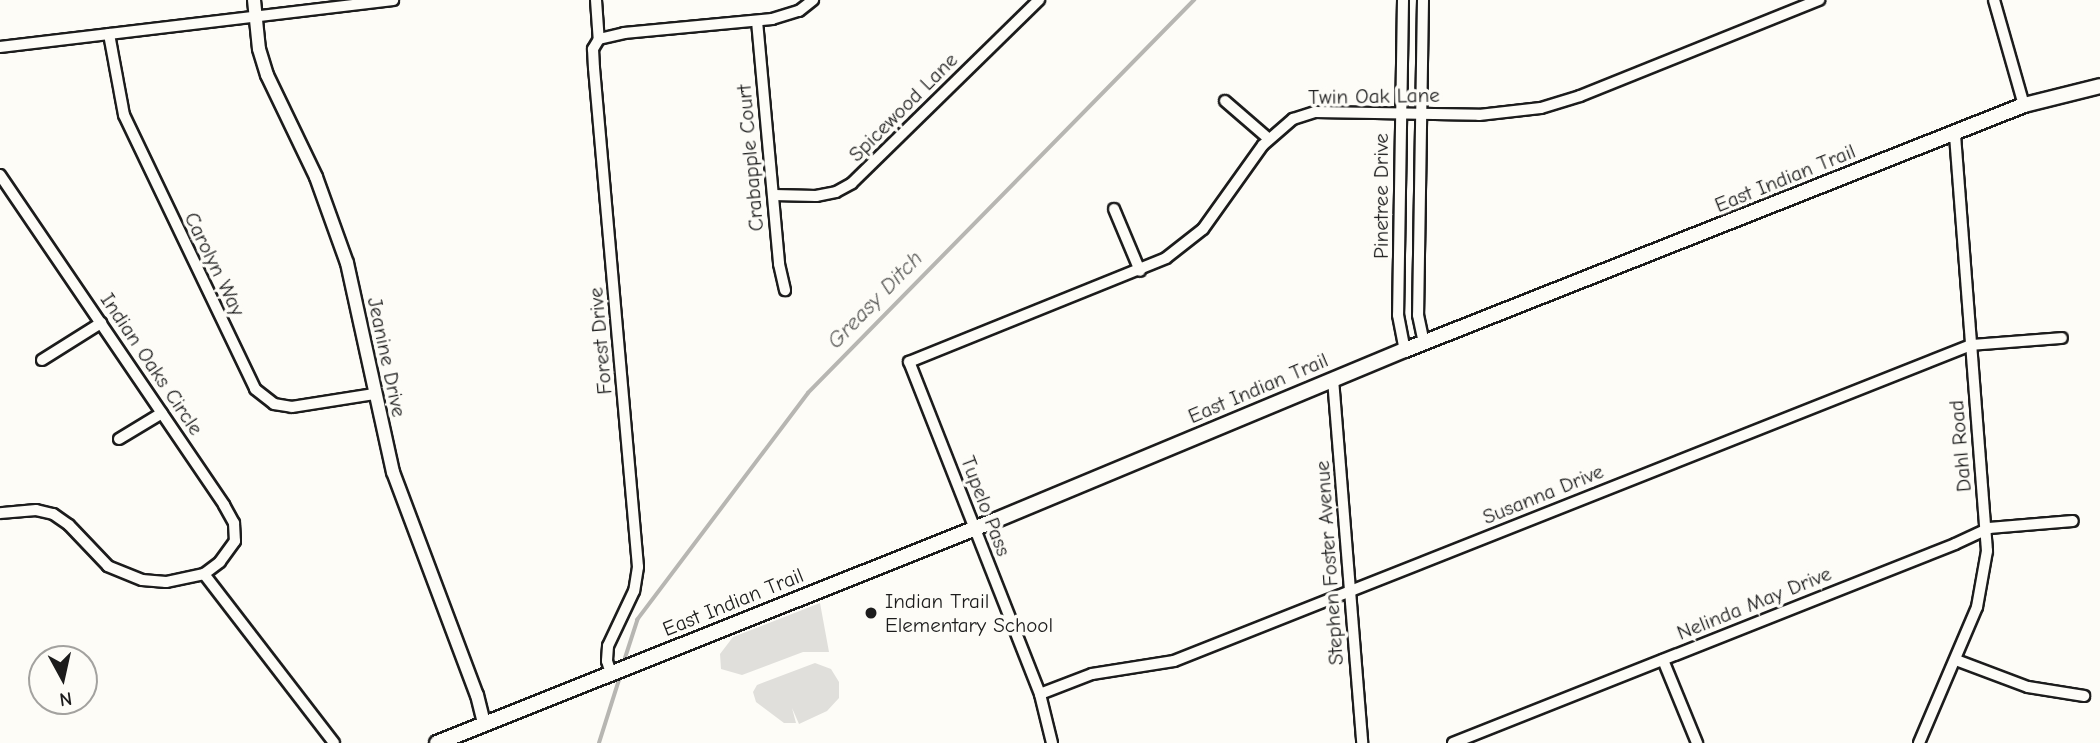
<!DOCTYPE html>
<style>
body{margin:0}
#map{position:relative;width:2100px;height:743px;overflow:hidden;background:#fdfcf7;font-family:"Comic Neue",sans-serif}
div>[style]{position:absolute}
.green>*{inset:0;background:#e0dfdb}
.stream>*{height:3.5px;margin:-1.75px;padding:0 1.75px;transform-origin:1.75px;border-radius:1.75px;background:#b7b6b2}
.roads{filter:drop-shadow(2px 0 #1c1c1c) drop-shadow(-2px 0 #1c1c1c) drop-shadow(0 2px #1c1c1c) drop-shadow(0 -2px #1c1c1c)}
.minor>*{height:10px;margin:-5px;padding:0 5px;transform-origin:5px;border-radius:5px;background:#fdfcf7}
.tertiary>*{height:12px;margin:-6px;padding:0 6px;transform-origin:6px;border-radius:6px;background:#fdfcf7}
.secondary>*{height:14px;margin:-7px;padding:0 7px;transform-origin:7px;border-radius:7px;background:#fdfcf7}
.dots>*{width:19px;height:19px;translate:-50% -50%;box-sizing:border-box;border:4px solid #fdfcf7;border-radius:50%}
span{translate:-50% -50%;white-space:nowrap;text-align:center;line-height:1.15;-webkit-text-stroke:7px #fdfcf7;paint-order:stroke}
.street-label{font-size:21px;color:#1c1c1c}
.poi-label{font-size:21px;color:#1c1c1c}
.left{translate:0 -50%;text-align:left}
.water-label{font-size:23px;color:#5a5a58;font-style:italic}
.north{position:absolute;left:28px;top:645px;width:70px;height:70px;box-sizing:border-box;background:#fdfcf7;border:2px solid #a3a29f;border-radius:50%;rotate:172deg;font-size:19px;font-weight:700;line-height:28px;text-align:center;color:#1c1c1c}
.north::after{content:'';display:block;margin:auto;width:24px;height:32px;background:#1c1c1c;clip-path:polygon(50% 0,100% 100%,50% 72%,0 100%)}
</style>
<div id="map">
<div class="green">
<div style="clip-path:polygon(820px 603px,829px 652px,803px 652px,742px 675px,721px 669px,720px 654px,733px 637px)"></div>
<div style="clip-path:polygon(815px 663px,831px 669px,839px 682px,839px 698px,827px 711px,799px 724px,792px 708px,796px 723px,784px 723px,756px 702px,753px 692px,757px 685px)"></div>
</div>
<div class="stream">
<div style="left:625px;top:658px;width:40px;rotate:-72deg"></div>
<div style="left:637px;top:620px;width:284px;rotate:-53deg"></div>
<div style="left:808px;top:393px;width:551px;rotate:-45.51deg"></div>
<div style="left:599px;top:743px;width:66px;rotate:-72.4deg"></div>
</div>
<div class="roads">
<div class="minor">
<div style="left:596px;top:0;width:39px;rotate:86deg"></div>
<div style="left:599px;top:39px;width:12px;rotate:121deg"></div>
<div style="left:593px;top:49px;width:19px;rotate:87deg"></div>
<div style="left:594px;top:68px;width:501px;rotate:84.96deg"></div>
<div style="left:638px;top:567px;width:24px;rotate:99deg"></div>
<div style="left:634px;top:591px;width:61px;rotate:115.3deg"></div>
<div style="left:608px;top:646px;width:15px;rotate:94deg"></div>
<div style="left:607px;top:661px;width:13px;rotate:72deg"></div>
<div style="left:1403px;top:0;width:315px;rotate:90.9deg"></div>
<div style="left:1398px;top:315px;width:36px;rotate:79deg"></div>
<div style="left:1423px;top:0;width:315px;rotate:90.9deg"></div>
<div style="left:1418px;top:315px;width:29px;rotate:78deg"></div>
<div style="left:1994px;top:0;width:109px;rotate:74.1deg"></div>
<div style="left:757px;top:21px;width:244px;rotate:84.8deg"></div>
<div style="left:779px;top:264px;width:27px;rotate:77deg"></div>
<div style="left:109px;top:34px;width:82px;rotate:79.5deg"></div>
<div style="left:124px;top:115px;width:304px;rotate:64.4deg"></div>
<div style="left:255px;top:389px;width:24px;rotate:38deg"></div>
<div style="left:274px;top:404px;width:18px;rotate:9deg"></div>
<div style="left:292px;top:407px;width:83px;rotate:-9deg"></div>
<div style="left:599px;top:39px;width:26px;rotate:-13deg"></div>
<div style="left:624px;top:33px;width:149px;rotate:-5.4deg"></div>
<div style="left:772px;top:19px;width:28px;rotate:-17deg"></div>
<div style="left:799px;top:11px;width:18px;rotate:-38deg"></div>
<div style="left:0;top:47px;width:396px;rotate:-6.8deg"></div>
<div style="left:1225px;top:101px;width:58px;rotate:40.8deg"></div>
<div style="left:0;top:175px;width:399px;rotate:55.8deg"></div>
<div style="left:224px;top:505px;width:21px;rotate:61deg"></div>
<div style="left:234px;top:523px;width:18px;rotate:87deg"></div>
<div style="left:235px;top:541px;width:26px;rotate:126deg"></div>
<div style="left:220px;top:562px;width:20px;rotate:143deg"></div>
<div style="left:204px;top:574px;width:39px;rotate:168deg"></div>
<div style="left:166px;top:582px;width:24px;rotate:-175deg"></div>
<div style="left:142px;top:580px;width:37px;rotate:-158deg"></div>
<div style="left:108px;top:566px;width:57px;rotate:-133.6deg"></div>
<div style="left:69px;top:525px;width:19px;rotate:-145deg"></div>
<div style="left:53px;top:514px;width:17px;rotate:-167deg"></div>
<div style="left:36px;top:510px;width:36px;rotate:175deg"></div>
<div style="left:774px;top:195px;width:42px;rotate:1.4deg"></div>
<div style="left:816px;top:196px;width:20px;rotate:-11deg"></div>
<div style="left:836px;top:192px;width:18px;rotate:-29deg"></div>
<div style="left:852px;top:183px;width:262px;rotate:-44.4deg"></div>
<div style="left:1114px;top:209px;width:67px;rotate:67.2deg"></div>
<div style="left:42px;top:360px;width:70px;rotate:-32.1deg"></div>
<div style="left:1333px;top:379px;width:365px;rotate:85.4deg"></div>
<div style="left:119px;top:439px;width:50px;rotate:-31.2deg"></div>
<div style="left:204px;top:574px;width:213px;rotate:52.4deg"></div>
<div style="left:1663px;top:660px;width:90px;rotate:67.7deg"></div>
<div style="left:1956px;top:660px;width:77px;rotate:20.6deg"></div>
<div style="left:2028px;top:687px;width:57px;rotate:9.1deg"></div>
<div style="left:1040px;top:694px;width:56px;rotate:-21deg"></div>
<div style="left:1092px;top:674px;width:83px;rotate:-9deg"></div>
<div style="left:1174px;top:661px;width:857px;rotate:-21.63deg"></div>
<div style="left:1971px;top:345px;width:91px;rotate:-4.4deg"></div>
<div style="left:1052px;top:743px;width:50px;rotate:-103.8deg"></div>
<div style="left:1040px;top:694px;width:357px;rotate:-111.5deg"></div>
<div style="left:909px;top:362px;width:277px;rotate:-22deg"></div>
<div style="left:1166px;top:258px;width:47px;rotate:-38.1deg"></div>
<div style="left:1203px;top:229px;width:103px;rotate:-54.5deg"></div>
<div style="left:1263px;top:145px;width:40px;rotate:-41deg"></div>
<div style="left:1293px;top:119px;width:23px;rotate:-18deg"></div>
<div style="left:1315px;top:112px;width:164px;rotate:1deg"></div>
<div style="left:1479px;top:115px;width:62px;rotate:-6.4deg"></div>
<div style="left:1541px;top:108px;width:41px;rotate:-17.1deg"></div>
<div style="left:1580px;top:96px;width:258px;rotate:-21.9deg"></div>
<div style="left:1453px;top:743px;width:540px;rotate:-21.62deg"></div>
<div style="left:1955px;top:544px;width:38px;rotate:-25deg"></div>
<div style="left:1989px;top:528px;width:84px;rotate:-4.8deg"></div>
<div style="left:1919px;top:743px;width:148px;rotate:-66.9deg"></div>
<div style="left:1977px;top:607px;width:57px;rotate:-79.9deg"></div>
<div style="left:1987px;top:551px;width:419px;rotate:-94.4deg"></div>
</div>
<div class="tertiary">
<div style="left:254px;top:0;width:49px;rotate:84.2deg"></div>
<div style="left:259px;top:49px;width:27px;rotate:73deg"></div>
<div style="left:267px;top:75px;width:113px;rotate:64.3deg"></div>
<div style="left:316px;top:177px;width:91px;rotate:70.2deg"></div>
<div style="left:347px;top:263px;width:214px;rotate:77.6deg"></div>
<div style="left:393px;top:472px;width:238px;rotate:69.4deg"></div>
<div style="left:477px;top:695px;width:30px;rotate:76deg"></div>
</div>
<div class="secondary">
<div style="left:437px;top:743px;width:602px;rotate:-21.75deg"></div>
<div style="left:996px;top:520px;width:443px;rotate:-22.6deg"></div>
<div style="left:1405px;top:350px;width:666px;rotate:-21.59deg"></div>
<div style="left:2024px;top:105px;width:78px;rotate:-14deg"></div>
</div>
</div>
<div class="dots">
<div style="left:871px;top:613px;background:#1c1c1c"></div>
</div>
<div class="street-label">
<span style="left:1374px;top:96px;rotate:-1deg">Twin Oak Lane</span>
<span style="left:903px;top:107px;rotate:-45deg">Spicewood Lane</span>
<span style="left:750px;top:158px;rotate:-95deg">Crabapple Court</span>
<span style="left:1785px;top:178px;rotate:-22deg">East Indian Trail</span>
<span style="left:1381px;top:196px;rotate:-90deg">Pinetree Drive</span>
<span style="left:215px;top:264px;rotate:64deg">Carolyn Way</span>
<span style="left:600px;top:341px;rotate:-95deg">Forest Drive</span>
<span style="left:387px;top:357px;rotate:78deg">Jeanine Drive</span>
<span style="left:152px;top:364px;rotate:56deg">Indian Oaks Circle</span>
<span style="left:1258px;top:388px;rotate:-23deg">East Indian Trail</span>
<span style="left:1960px;top:446px;rotate:-95deg">Dahl Road</span>
<span style="left:1543px;top:494px;rotate:-22deg">Susanna Drive</span>
<span style="left:986px;top:506px;rotate:69deg">Tupelo Pass</span>
<span style="left:1329px;top:563px;rotate:-94deg">Stephen Foster Avenue</span>
<span style="left:733px;top:602px;rotate:-22deg">East Indian Trail</span>
<span style="left:1754px;top:603px;rotate:-22deg">Nelinda May Drive</span>
</div>
<div class="poi-label">
<span class="left" style="left:885px;top:613px">Indian Trail<br>Elementary School</span>
</div>
<div class="water-label">
<span style="left:875px;top:300px;rotate:-46deg">Greasy Ditch</span>
</div>
<div class="north">N</div>
</div>
